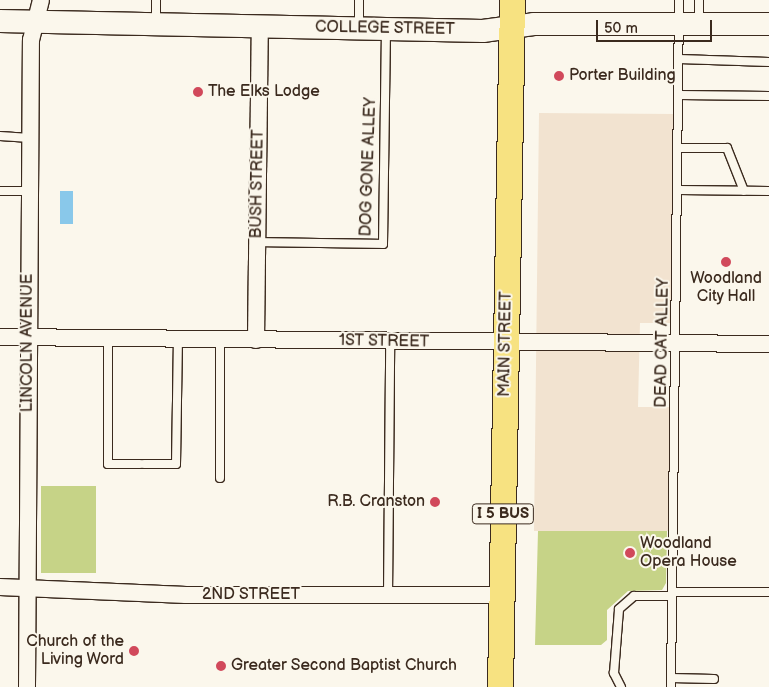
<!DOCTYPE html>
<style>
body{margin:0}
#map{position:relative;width:769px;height:687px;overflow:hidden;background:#fbf7ec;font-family:"Balsamiq Sans",sans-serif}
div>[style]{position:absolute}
.built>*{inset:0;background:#f2e3d0}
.green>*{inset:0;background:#c6d387;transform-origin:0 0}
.water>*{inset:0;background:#89c8ea;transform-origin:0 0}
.roads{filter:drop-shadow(1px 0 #3b2a1e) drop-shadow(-1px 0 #3b2a1e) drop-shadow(0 1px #3b2a1e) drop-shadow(0 -1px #3b2a1e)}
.lane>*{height:8px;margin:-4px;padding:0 4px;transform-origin:4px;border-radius:4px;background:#fbf7ec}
.street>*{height:16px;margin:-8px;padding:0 8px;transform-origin:8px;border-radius:8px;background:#fbf7ec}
.secondary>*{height:22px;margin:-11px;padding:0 11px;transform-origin:11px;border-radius:11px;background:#fbf7ec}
.primary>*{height:25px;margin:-12.5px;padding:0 12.5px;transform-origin:12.5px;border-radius:12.5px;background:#f7e281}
.dots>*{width:14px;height:14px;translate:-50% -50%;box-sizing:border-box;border:2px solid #fbf7ec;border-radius:50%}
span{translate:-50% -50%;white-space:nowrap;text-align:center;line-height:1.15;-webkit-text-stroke:4px #fbf7ec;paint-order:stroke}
.shield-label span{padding:1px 4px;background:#fbf7ec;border:1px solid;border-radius:4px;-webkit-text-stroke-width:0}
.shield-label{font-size:15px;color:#3b2a1e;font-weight:700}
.street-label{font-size:16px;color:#3b2a1e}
.poi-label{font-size:16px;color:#3b2a1e}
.left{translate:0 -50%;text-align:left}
.right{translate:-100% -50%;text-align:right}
.scale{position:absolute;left:596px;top:20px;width:116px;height:22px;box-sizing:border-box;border:2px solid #3b2a1e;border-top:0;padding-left:6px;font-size:15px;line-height:18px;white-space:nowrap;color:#3b2a1e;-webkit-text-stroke:4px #fbf7ec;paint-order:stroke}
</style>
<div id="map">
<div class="built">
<div style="clip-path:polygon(539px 113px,675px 114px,675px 323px,640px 323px,638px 407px,671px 407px,668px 531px,534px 531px)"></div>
</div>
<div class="green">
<div style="left:41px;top:486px;width:55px;height:87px"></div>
<div style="clip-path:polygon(538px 531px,667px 531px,666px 583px,662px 590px,628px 591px,607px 610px,607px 640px,601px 645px,535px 645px)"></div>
</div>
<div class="water">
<div style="left:60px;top:191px;width:13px;height:33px"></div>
</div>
<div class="roads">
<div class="lane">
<div style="left:699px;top:0;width:22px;rotate:90deg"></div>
<div style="left:156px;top:23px;width:23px;rotate:-90deg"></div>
<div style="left:359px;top:27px;width:27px;rotate:-90deg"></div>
<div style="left:679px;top:59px;width:90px;rotate:1.9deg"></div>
<div style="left:680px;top:95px;width:89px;rotate:0.6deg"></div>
<div style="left:0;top:136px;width:30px;rotate:4deg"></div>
<div style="left:680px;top:148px;width:47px"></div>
<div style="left:727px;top:148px;width:46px;rotate:68.4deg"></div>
<div style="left:679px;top:190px;width:90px;rotate:0.6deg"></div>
<div style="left:0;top:191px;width:30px"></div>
<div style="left:257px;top:242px;width:126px;rotate:0.9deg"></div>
<div style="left:383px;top:244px;width:213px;rotate:-89.2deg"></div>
<div style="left:108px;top:339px;width:125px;rotate:90deg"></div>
<div style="left:108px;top:464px;width:32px"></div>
<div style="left:144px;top:464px;width:32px"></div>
<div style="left:176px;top:464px;width:125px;rotate:-89.1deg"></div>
<div style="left:220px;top:478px;width:138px;rotate:-90deg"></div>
<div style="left:672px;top:592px;width:97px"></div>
<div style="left:388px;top:596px;width:254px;rotate:-89.5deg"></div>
<div style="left:671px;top:678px;width:43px;rotate:1.3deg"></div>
<div style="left:621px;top:687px;width:16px;rotate:-117deg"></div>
<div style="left:614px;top:673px;width:64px;rotate:-85.5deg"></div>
<div style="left:619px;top:609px;width:20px;rotate:-41deg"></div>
<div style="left:634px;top:596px;width:38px"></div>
<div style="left:671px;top:687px;width:687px;rotate:-89.33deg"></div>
</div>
<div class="street">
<div style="left:0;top:337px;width:769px;rotate:0.52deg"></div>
<div style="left:256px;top:340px;width:313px;rotate:-89.3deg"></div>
<div style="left:0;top:587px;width:186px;rotate:2.5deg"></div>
<div style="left:186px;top:595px;width:316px"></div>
<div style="left:27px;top:687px;width:647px;rotate:-89.65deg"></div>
<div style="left:31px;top:40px;width:41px;rotate:-76deg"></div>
</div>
<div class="secondary">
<div style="left:0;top:21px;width:483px;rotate:1.2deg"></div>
<div style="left:483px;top:31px;width:51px;rotate:-7.8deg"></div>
<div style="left:534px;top:24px;width:235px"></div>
</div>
<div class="primary">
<div style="left:500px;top:687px;width:687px;rotate:-89deg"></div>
</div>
</div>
<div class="dots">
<div style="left:559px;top:76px;background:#d1495b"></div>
<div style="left:198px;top:92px;background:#d1495b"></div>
<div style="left:726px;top:262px;background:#d1495b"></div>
<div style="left:435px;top:502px;background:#d1495b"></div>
<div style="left:630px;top:553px;background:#d1495b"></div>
<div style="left:134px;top:651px;background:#d1495b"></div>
<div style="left:221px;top:666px;background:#d1495b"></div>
</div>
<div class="shield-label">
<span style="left:503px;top:514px">I 5 BUS</span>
</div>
<div class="street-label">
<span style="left:385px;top:29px;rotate:1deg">COLLEGE STREET</span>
<span style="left:369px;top:167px;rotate:-88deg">DOG GONE ALLEY</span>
<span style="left:258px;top:184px;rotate:-89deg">BUSH STREET</span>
<span style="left:384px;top:342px;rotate:1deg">1ST STREET</span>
<span style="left:28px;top:343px;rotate:-90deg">LINCOLN AVENUE</span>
<span style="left:663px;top:343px;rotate:-89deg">DEAD CAT ALLEY</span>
<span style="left:506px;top:344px;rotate:-89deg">MAIN STREET</span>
<span style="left:251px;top:595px">2ND STREET</span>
</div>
<div class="poi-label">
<span class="left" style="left:569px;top:76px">Porter Building</span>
<span class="left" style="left:208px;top:92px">The Elks Lodge</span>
<span style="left:726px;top:288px">Woodland<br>City Hall</span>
<span class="right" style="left:425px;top:502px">R.B. Cranston</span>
<span class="left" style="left:640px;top:553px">Woodland<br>Opera House</span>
<span class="right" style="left:124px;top:651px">Church of the<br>Living Word</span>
<span class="left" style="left:231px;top:666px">Greater Second Baptist Church</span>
</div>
<div class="scale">50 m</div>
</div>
